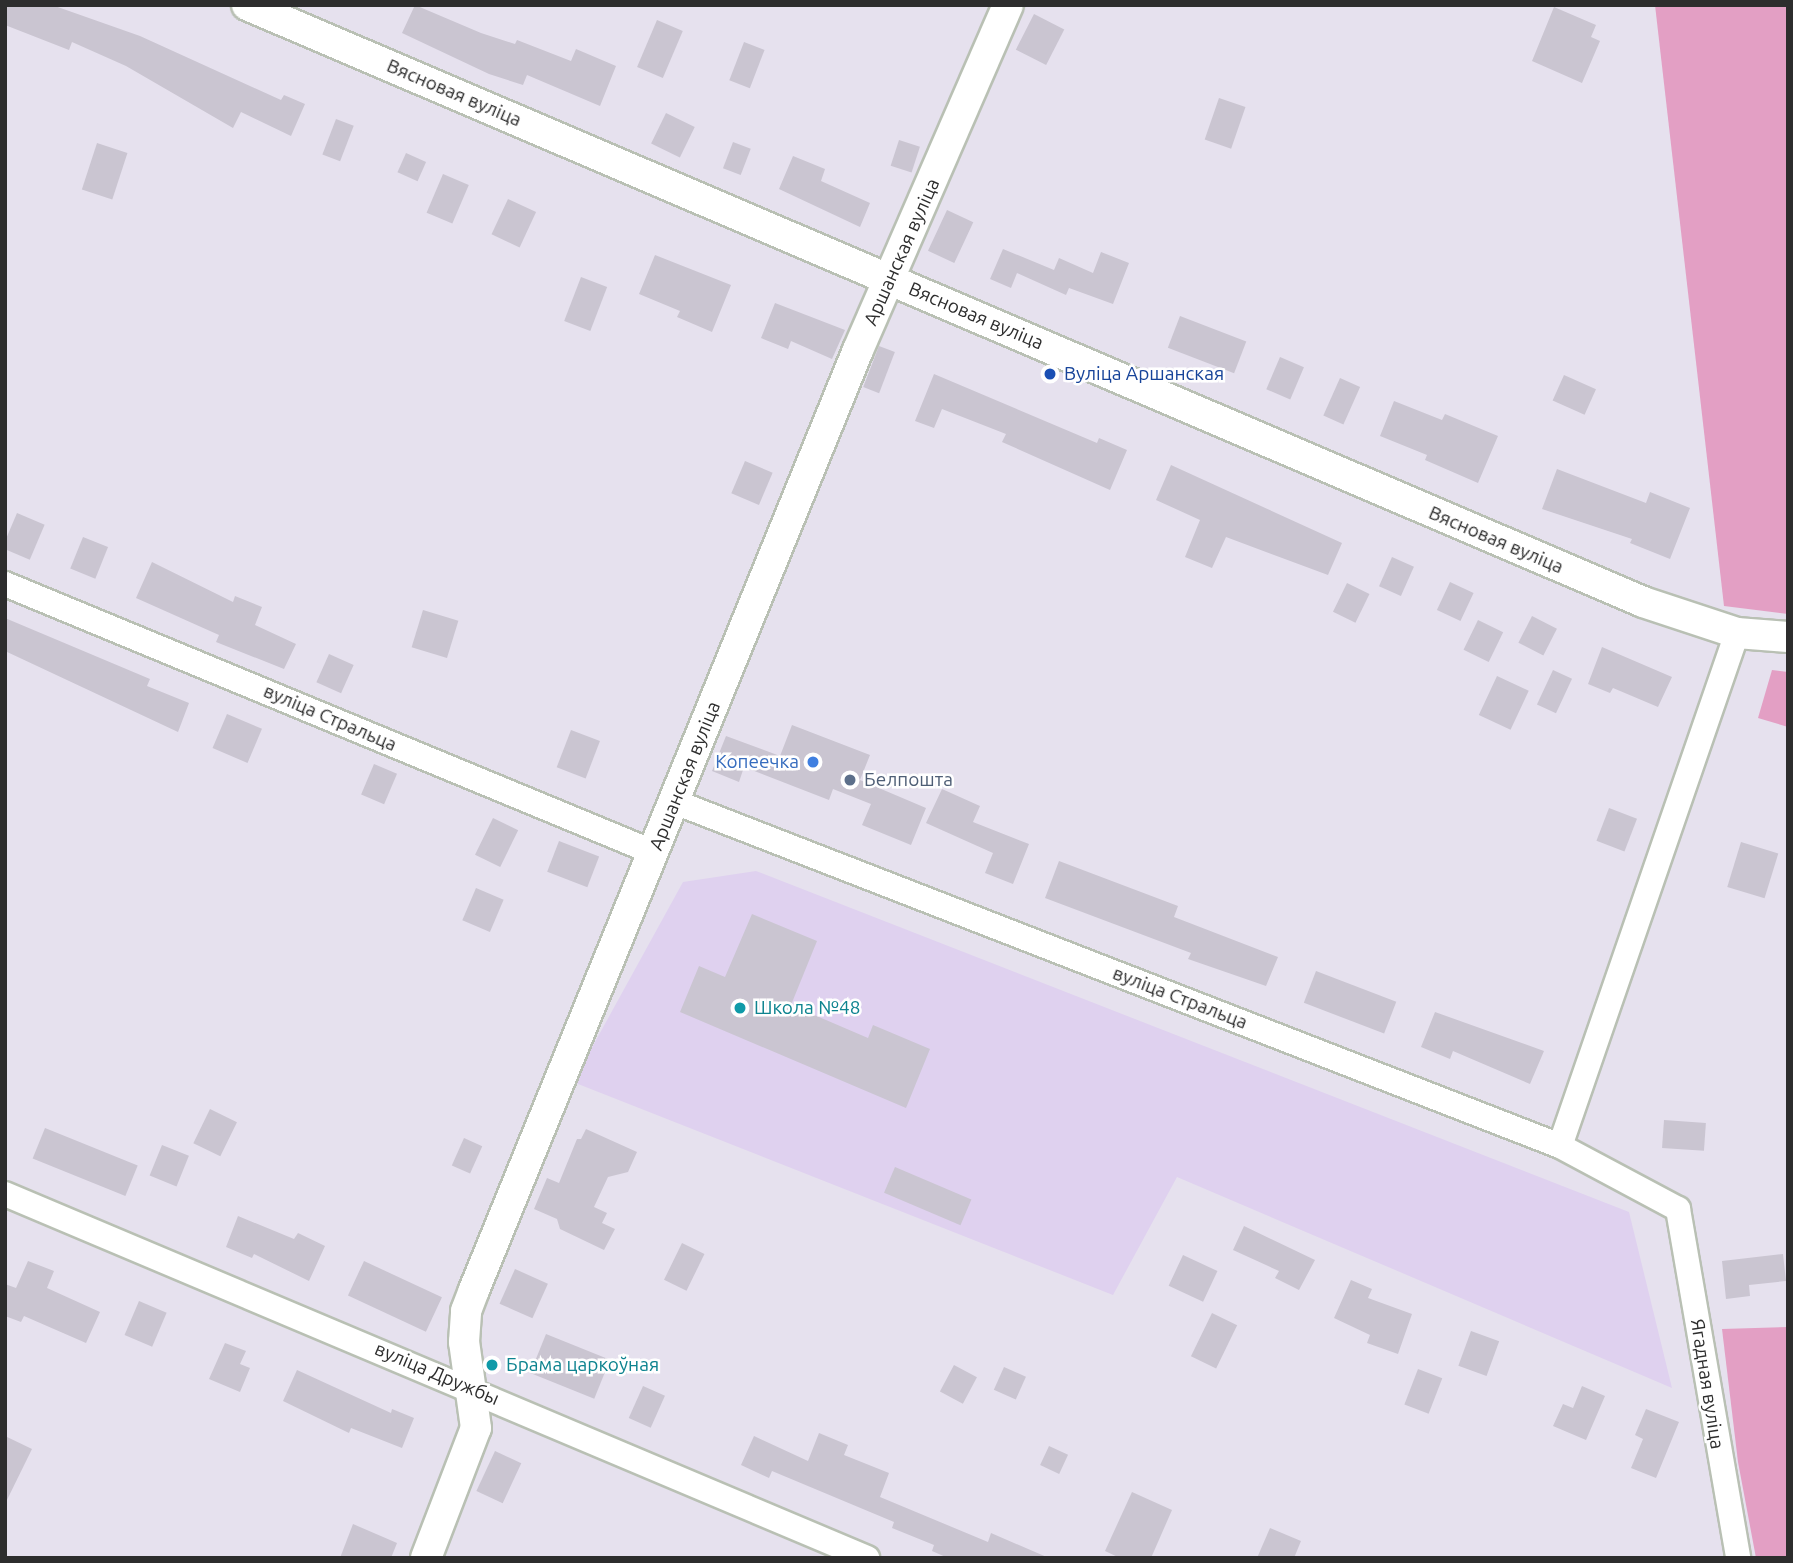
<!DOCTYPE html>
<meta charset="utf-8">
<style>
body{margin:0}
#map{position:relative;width:1793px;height:1563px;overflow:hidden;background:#e6e1ee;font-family:Ubuntu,sans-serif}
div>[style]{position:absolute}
.education>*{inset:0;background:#dfd1ef}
.green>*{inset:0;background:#e39fc4}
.building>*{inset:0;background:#cac5d1;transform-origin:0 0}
.roads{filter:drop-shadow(2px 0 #b9c0b4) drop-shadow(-2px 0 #b9c0b4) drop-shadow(0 2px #b9c0b4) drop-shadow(0 -2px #b9c0b4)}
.minor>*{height:24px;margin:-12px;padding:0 12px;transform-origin:12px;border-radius:12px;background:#fff}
.tertiary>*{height:30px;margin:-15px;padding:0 15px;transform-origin:15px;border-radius:15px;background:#fff}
.dots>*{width:19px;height:19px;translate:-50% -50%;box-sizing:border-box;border:4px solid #fff;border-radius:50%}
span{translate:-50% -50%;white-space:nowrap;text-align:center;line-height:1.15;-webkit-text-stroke:5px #fff;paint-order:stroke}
.street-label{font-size:19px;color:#2d2d2d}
.transit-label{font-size:19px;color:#164399}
.left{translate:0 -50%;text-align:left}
.shop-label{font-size:19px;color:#366cbe}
.right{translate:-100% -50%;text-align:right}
.service-label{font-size:19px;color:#4e5e75}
.culture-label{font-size:19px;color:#0d838f}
.frame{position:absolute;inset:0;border:7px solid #2d2d2d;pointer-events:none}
</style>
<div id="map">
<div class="education">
<div style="clip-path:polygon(756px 871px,1629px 1212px,1672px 1388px,1177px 1177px,1113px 1295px,573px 1082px,683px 882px)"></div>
</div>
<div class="green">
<div style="clip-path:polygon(1655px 5px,1788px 5px,1788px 614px,1724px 606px)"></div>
<div style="clip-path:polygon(1772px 670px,1788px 672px,1788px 727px,1758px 718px)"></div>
<div style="clip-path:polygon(1788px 1327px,1788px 1558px,1756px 1558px,1738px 1462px,1722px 1329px)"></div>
</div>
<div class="building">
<div style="clip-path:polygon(5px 5px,52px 5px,140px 36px,281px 100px,284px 95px,305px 104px,291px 136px,241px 112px,233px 128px,126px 66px,72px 42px,69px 50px,5px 25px)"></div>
<div style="clip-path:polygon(415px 5px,481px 33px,515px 44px,517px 40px,571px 61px,576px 49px,616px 66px,600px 106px,527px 75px,523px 85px,489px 74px,402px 33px)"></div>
<div style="clip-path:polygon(1554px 7px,1596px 25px,1591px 37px,1600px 41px,1582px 83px,1532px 61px)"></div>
<div style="left:1034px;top:14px;width:34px;height:40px;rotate:27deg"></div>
<div style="left:657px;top:20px;width:28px;height:51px;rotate:23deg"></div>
<div style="left:744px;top:42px;width:22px;height:41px;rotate:21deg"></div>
<div style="left:1219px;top:98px;width:28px;height:44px;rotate:19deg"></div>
<div style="left:666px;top:113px;width:32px;height:34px;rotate:26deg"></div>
<div style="left:336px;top:119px;width:19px;height:38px;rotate:21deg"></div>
<div style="left:899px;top:140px;width:22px;height:27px;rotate:18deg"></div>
<div style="left:733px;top:142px;width:19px;height:28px;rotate:21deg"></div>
<div style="left:97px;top:143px;width:32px;height:49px;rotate:18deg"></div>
<div style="left:406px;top:153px;width:22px;height:21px;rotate:24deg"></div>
<div style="clip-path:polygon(793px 156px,825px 169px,821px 181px,870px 203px,860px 227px,779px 189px)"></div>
<div style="left:443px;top:174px;width:28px;height:42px;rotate:23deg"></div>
<div style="left:508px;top:199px;width:31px;height:39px;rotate:25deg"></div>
<div style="left:947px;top:210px;width:29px;height:45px;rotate:25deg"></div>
<div style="clip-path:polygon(1003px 249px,1054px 270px,1059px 258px,1093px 273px,1101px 252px,1129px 263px,1113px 304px,1069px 288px,1066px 295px,1017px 273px,1011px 288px,990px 279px)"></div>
<div style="clip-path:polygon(655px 255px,731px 285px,712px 332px,677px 317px,680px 311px,639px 294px)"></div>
<div style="left:581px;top:277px;width:28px;height:47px;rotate:21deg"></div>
<div style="clip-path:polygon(775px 303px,845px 330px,832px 359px,791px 341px,788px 349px,761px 338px)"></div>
<div style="left:1180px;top:316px;width:71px;height:34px;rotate:21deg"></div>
<div style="left:879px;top:346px;width:17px;height:44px;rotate:21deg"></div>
<div style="left:1280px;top:357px;width:26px;height:35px;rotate:23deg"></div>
<div style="clip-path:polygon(934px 374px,1097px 443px,1099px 438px,1127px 450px,1110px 490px,1002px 442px,1006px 434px,942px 409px,934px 428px,915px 421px)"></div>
<div style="left:1564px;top:375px;width:35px;height:28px;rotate:24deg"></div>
<div style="left:1340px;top:378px;width:22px;height:41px;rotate:24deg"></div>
<div style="clip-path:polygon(1394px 401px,1442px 420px,1445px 414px,1498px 436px,1478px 483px,1425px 460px,1427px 455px,1380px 436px)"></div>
<div style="left:745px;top:461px;width:30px;height:35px;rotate:23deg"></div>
<div style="clip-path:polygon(1171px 465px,1342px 543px,1328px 575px,1226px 537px,1212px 568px,1185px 557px,1200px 520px,1156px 500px)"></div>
<div style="clip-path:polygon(1557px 469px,1646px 503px,1650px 492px,1690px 508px,1670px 559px,1630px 543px,1632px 539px,1542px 509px)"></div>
<div style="left:17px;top:513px;width:30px;height:38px;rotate:23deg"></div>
<div style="left:83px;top:537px;width:27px;height:34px;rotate:22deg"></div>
<div style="left:1392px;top:557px;width:24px;height:32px;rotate:24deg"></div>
<div style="clip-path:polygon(152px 562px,233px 602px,235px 596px,262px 607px,255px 625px,296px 644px,284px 669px,216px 642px,219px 635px,136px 598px)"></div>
<div style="left:1450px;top:582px;width:26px;height:31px;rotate:25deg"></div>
<div style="left:1347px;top:583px;width:25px;height:32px;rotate:26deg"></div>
<div style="left:423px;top:610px;width:37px;height:39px;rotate:17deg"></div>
<div style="left:1532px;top:616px;width:28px;height:30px;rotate:27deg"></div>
<div style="clip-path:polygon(5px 618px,150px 679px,147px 686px,189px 703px,178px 732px,5px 651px)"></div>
<div style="left:1478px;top:620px;width:28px;height:33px;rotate:26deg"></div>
<div style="clip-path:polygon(1602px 647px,1672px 677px,1658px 707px,1613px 688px,1610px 693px,1588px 684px)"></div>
<div style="left:329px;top:654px;width:27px;height:31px;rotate:24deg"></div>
<div style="left:1553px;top:670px;width:21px;height:38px;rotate:25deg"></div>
<div style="left:1497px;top:676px;width:35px;height:43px;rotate:25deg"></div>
<div style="left:227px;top:714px;width:38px;height:37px;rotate:23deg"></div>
<div style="clip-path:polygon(792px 725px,870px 755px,860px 780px,926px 808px,911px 845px,862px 825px,871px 804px,833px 789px,829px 800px,744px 767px,739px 782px,712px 771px,726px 736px,780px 756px)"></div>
<div style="left:571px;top:730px;width:31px;height:40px;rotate:21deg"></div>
<div style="left:374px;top:764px;width:25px;height:33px;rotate:23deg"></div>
<div style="clip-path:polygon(942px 789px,980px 806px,973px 822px,1029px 844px,1013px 884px,985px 873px,993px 853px,926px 823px)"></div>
<div style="left:1609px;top:808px;width:30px;height:35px;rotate:21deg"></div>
<div style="left:493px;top:818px;width:28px;height:41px;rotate:26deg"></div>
<div style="left:559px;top:841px;width:43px;height:33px;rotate:21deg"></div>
<div style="left:1741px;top:842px;width:39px;height:47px;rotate:17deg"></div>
<div style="clip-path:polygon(1059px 861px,1178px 906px,1174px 917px,1278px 957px,1266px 986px,1188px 959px,1191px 953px,1045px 898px)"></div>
<div style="left:476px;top:888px;width:30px;height:35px;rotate:23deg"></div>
<div style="clip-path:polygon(752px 914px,817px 941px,791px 1005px,868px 1038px,873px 1025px,930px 1049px,906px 1108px,680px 1012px,699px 966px,725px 977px)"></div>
<div style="left:1316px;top:971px;width:86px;height:34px;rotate:21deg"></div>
<div style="clip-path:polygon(1435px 1012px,1544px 1051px,1530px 1084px,1453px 1051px,1450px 1059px,1421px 1047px)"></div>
<div style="left:210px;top:1109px;width:30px;height:38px;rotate:26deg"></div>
<div style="left:1664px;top:1120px;width:42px;height:28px;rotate:4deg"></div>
<div style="left:45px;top:1128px;width:100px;height:33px;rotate:22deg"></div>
<div style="clip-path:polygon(586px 1129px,637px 1152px,628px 1172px,608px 1177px,594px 1207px,607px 1213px,602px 1223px,615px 1229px,604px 1250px,560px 1229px,557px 1219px,534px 1209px,547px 1178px,559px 1183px,577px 1139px,581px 1139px)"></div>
<div style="left:464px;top:1138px;width:20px;height:30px;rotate:24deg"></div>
<div style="left:162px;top:1145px;width:29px;height:33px;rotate:22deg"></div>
<div style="left:895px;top:1167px;width:83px;height:28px;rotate:23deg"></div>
<div style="clip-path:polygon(238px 1216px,294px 1239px,298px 1233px,325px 1246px,309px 1281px,254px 1254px,252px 1258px,226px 1247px)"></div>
<div style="clip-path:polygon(1244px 1226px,1315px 1260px,1299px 1290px,1275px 1278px,1279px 1271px,1233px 1250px)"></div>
<div style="left:682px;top:1243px;width:25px;height:41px;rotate:26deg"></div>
<div style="clip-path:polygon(1783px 1254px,1786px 1281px,1749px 1285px,1750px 1296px,1726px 1299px,1722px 1261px)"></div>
<div style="left:1183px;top:1255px;width:38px;height:34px;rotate:25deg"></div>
<div style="clip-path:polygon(28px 1261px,54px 1271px,47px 1288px,100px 1312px,86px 1343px,24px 1316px,21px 1322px,5px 1316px,5px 1284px,16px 1288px)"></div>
<div style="left:364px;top:1261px;width:86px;height:38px;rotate:25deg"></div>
<div style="left:515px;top:1269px;width:36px;height:38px;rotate:24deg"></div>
<div style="clip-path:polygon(1351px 1280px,1372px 1289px,1368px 1298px,1412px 1314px,1398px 1354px,1367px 1343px,1370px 1335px,1334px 1318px)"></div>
<div style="left:139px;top:1301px;width:30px;height:37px;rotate:23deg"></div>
<div style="left:1212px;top:1313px;width:28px;height:48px;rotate:26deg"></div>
<div style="left:1471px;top:1331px;width:30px;height:37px;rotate:20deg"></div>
<div style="left:546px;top:1334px;width:69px;height:42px;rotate:22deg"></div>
<div style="clip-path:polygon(225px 1343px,246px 1351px,240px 1364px,250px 1368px,240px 1392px,209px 1379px)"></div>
<div style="left:954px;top:1365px;width:26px;height:30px;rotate:28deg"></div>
<div style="left:1004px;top:1367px;width:24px;height:25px;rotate:24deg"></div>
<div style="left:1418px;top:1369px;width:26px;height:38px;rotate:21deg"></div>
<div style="clip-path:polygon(297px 1370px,391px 1413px,392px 1409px,414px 1418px,402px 1448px,351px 1428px,349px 1433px,283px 1401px)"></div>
<div style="left:643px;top:1386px;width:24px;height:35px;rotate:24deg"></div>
<div style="clip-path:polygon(1582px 1386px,1605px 1396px,1586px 1440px,1553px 1426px,1563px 1404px,1573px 1408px)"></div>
<div style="clip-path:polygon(1646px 1409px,1679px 1422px,1656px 1478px,1631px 1468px,1643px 1439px,1635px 1435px)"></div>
<div style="clip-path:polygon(819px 1433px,848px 1445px,844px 1455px,889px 1473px,880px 1497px,988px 1542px,991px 1533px,1049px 1558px,948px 1558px,932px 1551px,934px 1545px,892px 1528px,894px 1522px,772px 1471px,769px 1478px,741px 1465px,754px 1436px,808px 1461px)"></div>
<div style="clip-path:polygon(5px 1436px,32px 1449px,5px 1504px)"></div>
<div style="left:1049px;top:1446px;width:21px;height:21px;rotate:25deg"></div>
<div style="left:495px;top:1451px;width:29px;height:44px;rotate:25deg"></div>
<div style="clip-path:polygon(1132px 1492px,1172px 1510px,1151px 1558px,1120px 1558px,1105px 1551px)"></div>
<div style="clip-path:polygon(353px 1524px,397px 1543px,391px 1558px,340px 1558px)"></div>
<div style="clip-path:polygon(1270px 1528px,1301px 1541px,1294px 1558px,1257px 1558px)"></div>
</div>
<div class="roads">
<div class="minor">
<div style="left:5px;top:584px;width:703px;rotate:22.48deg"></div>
<div style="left:675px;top:802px;width:950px;rotate:21.24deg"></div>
<div style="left:1560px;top:1146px;width:134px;rotate:28.1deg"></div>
<div style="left:1678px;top:1209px;width:354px;rotate:80.2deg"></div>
<div style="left:1560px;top:1146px;width:543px;rotate:-70.96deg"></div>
<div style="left:5px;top:1194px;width:936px;rotate:22.89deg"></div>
</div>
<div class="tertiary">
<div style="left:247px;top:5px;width:1518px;rotate:23.15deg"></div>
<div style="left:1643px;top:602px;width:99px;rotate:18.3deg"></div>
<div style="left:1737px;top:633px;width:51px;rotate:4.5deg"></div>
<div style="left:426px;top:1558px;width:139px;rotate:-69deg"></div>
<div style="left:476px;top:1428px;width:87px;rotate:-97.9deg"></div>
<div style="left:464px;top:1342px;width:31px;rotate:-86deg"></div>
<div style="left:466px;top:1311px;width:22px;rotate:-69deg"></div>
<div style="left:474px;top:1290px;width:1015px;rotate:-67.78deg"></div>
<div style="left:858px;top:350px;width:376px;rotate:-66.5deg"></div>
</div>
</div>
<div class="dots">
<div style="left:1050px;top:374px;background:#1a4fb4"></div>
<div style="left:813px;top:762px;background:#3f7fe0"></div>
<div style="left:850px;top:780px;background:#5c6f8a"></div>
<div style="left:740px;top:1008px;background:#0f9aa8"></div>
<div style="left:492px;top:1365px;background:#0f9aa8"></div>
</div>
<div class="street-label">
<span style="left:454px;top:93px;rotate:23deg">Вясновая вуліца</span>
<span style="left:902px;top:252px;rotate:-66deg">Аршанская вуліца</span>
<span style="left:976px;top:316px;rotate:23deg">Вясновая вуліца</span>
<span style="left:1496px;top:540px;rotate:23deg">Вясновая вуліца</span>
<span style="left:330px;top:718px;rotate:23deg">вуліца Стральца</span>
<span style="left:685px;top:776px;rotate:-68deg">Аршанская вуліца</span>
<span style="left:1180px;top:998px;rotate:21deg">вуліца Стральца</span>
<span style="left:437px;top:1374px;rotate:23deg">вуліца Дружбы</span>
<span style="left:1707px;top:1384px;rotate:81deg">Ягадная вуліца</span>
</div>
<div class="transit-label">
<span class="left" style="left:1064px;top:374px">Вуліца Аршанская</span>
</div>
<div class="shop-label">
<span class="right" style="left:799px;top:762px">Копеечка</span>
</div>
<div class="service-label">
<span class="left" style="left:864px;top:780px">Белпошта</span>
</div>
<div class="culture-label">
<span class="left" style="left:754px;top:1008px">Школа №48</span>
<span class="left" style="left:506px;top:1365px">Брама царкоўная</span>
</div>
<div class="frame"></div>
</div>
